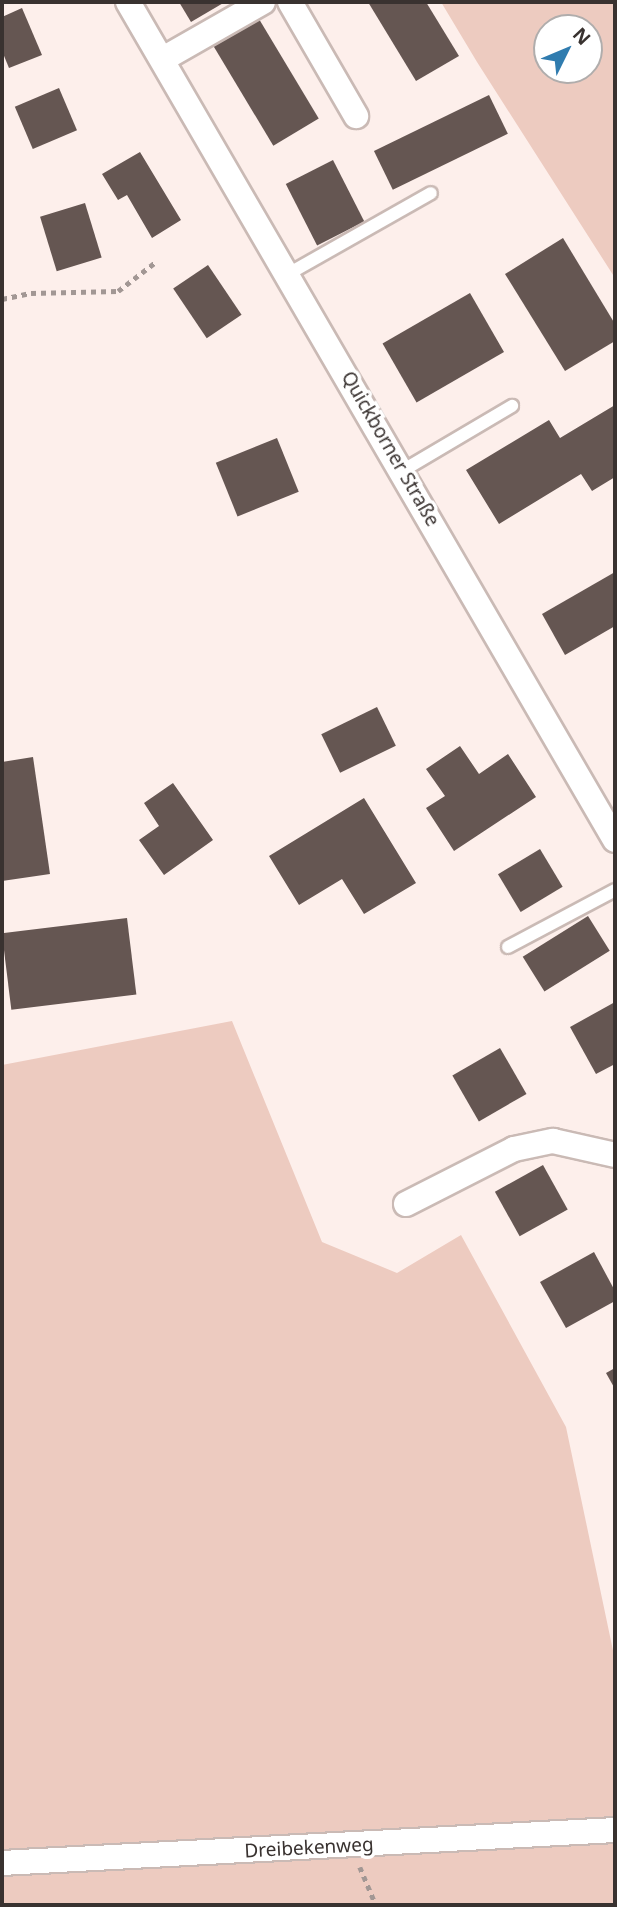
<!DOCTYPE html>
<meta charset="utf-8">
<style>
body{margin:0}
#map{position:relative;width:617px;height:1907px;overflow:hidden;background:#fdefeb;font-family:"Noto Sans",sans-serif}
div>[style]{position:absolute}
.green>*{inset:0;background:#edcbc0}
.building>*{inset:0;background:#655652;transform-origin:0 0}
.path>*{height:4.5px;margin-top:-2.25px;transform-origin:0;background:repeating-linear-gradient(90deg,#a29794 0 5px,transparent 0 10px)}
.roads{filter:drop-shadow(2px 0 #cabab5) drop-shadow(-2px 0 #cabab5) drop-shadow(0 2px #cabab5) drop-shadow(0 -2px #cabab5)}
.service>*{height:12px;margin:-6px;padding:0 6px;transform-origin:6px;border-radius:6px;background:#fff}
.minor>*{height:24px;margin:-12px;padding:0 12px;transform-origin:12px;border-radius:12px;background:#fff}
span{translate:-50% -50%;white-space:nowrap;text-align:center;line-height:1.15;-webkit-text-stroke:7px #fff;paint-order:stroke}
.street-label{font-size:19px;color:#393230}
.frame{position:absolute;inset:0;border:4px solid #393230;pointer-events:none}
.north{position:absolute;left:533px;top:14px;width:70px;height:70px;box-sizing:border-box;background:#fff;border:2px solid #b0adac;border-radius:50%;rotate:47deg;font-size:19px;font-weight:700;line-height:28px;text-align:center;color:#393230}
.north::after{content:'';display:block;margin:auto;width:24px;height:32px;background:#307caf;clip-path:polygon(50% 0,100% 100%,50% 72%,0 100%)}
</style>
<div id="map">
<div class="green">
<div style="clip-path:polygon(evenodd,441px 2px,615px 2px,615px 278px,477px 62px,441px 2px,547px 28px,589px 28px,589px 70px,547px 70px,547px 28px)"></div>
<div style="clip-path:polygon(232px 1021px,322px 1242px,397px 1273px,461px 1235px,566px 1427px,615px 1660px,615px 1905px,2px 1905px,2px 1065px)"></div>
</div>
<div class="building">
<div style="clip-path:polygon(179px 2px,225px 2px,191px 22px)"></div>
<div style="clip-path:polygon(368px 2px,426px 2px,459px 56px,416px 81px)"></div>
<div style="clip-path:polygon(22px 8px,42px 55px,9px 68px,2px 51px,2px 17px)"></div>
<div style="left:259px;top:19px;width:116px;height:53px;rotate:59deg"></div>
<div style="left:59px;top:88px;width:46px;height:48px;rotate:67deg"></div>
<div style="left:489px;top:95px;width:43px;height:128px;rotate:64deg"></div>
<div style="clip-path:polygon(140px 152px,181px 220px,152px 238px,127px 195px,118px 200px,102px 174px)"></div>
<div style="left:333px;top:160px;width:69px;height:53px;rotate:63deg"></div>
<div style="left:85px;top:203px;width:57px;height:47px;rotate:73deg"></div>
<div style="clip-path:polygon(563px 238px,615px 324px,615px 341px,565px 371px,505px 274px)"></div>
<div style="left:208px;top:265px;width:60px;height:42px;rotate:56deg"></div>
<div style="left:470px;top:293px;width:68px;height:101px;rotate:60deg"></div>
<div style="clip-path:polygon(615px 405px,615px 477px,592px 491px,581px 474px,499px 524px,466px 470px,549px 420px,560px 438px)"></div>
<div style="left:277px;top:438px;width:58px;height:66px;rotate:68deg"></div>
<div style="clip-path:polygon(615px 572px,615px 626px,565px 655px,542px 614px)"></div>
<div style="left:377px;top:707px;width:43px;height:62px;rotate:64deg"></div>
<div style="clip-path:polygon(460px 746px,479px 774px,508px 754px,536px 797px,454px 851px,426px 808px,445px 796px,426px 769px)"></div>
<div style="clip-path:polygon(33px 757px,50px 874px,2px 881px,2px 762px)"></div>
<div style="clip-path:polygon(173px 783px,213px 840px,164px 875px,139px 840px,159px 826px,144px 803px)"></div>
<div style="clip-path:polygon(364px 798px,416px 883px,364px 914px,342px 879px,299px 905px,269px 856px)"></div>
<div style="left:540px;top:849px;width:44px;height:49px;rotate:59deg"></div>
<div style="left:588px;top:916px;width:41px;height:77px;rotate:58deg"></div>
<div style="left:127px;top:918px;width:77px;height:126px;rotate:83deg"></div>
<div style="clip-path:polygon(615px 1002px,615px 1064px,596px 1074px,570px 1027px)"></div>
<div style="left:500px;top:1048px;width:53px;height:55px;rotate:60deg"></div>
<div style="left:543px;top:1165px;width:51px;height:55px;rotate:61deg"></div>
<div style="clip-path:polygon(594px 1252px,615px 1291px,615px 1301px,566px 1328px,540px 1282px)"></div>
<div style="clip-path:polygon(615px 1368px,615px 1389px,606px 1373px)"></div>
</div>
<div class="path">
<div style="left:2px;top:299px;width:30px;rotate:-12deg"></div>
<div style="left:31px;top:293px;width:87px;rotate:-1.3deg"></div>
<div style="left:118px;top:291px;width:49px;rotate:-37.6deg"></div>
<div style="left:360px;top:1867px;width:41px;rotate:67.2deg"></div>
</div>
<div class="roads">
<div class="service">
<div style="left:288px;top:274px;width:164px;rotate:-29.5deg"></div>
<div style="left:402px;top:471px;width:128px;rotate:-30.6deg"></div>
<div style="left:508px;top:947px;width:121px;rotate:-28deg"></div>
</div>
<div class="minor">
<div style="left:128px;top:2px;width:969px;rotate:59.84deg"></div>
<div style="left:290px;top:2px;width:132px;rotate:59.9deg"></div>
<div style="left:163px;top:59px;width:115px;rotate:-29.7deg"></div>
<div style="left:406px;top:1204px;width:121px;rotate:-27deg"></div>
<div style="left:514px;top:1149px;width:40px;rotate:-12deg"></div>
<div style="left:553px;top:1141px;width:64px;rotate:12.7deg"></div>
<div style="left:2px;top:1863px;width:614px;rotate:-3.08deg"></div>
</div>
</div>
<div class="street-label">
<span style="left:390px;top:449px;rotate:60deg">Quickborner Straße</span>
<span style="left:309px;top:1848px;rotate:-3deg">Dreibekenweg</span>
</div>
<div class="frame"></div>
<div class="north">N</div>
</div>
